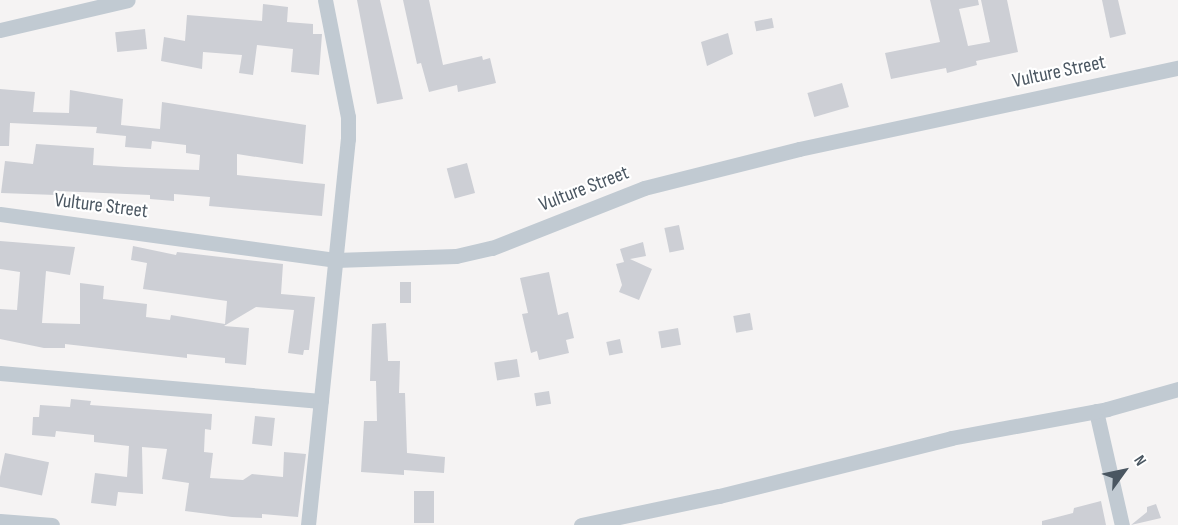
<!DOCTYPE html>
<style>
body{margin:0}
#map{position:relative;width:1178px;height:525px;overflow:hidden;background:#f5f3f3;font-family:"Sofia Sans Condensed",sans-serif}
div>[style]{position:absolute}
.building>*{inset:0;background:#cdcfd5;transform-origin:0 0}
.minor>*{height:15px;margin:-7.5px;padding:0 7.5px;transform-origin:7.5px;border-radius:7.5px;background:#c1cad2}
span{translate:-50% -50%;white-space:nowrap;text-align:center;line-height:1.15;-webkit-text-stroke:4.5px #fff;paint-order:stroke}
.street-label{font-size:20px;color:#4a5661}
.north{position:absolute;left:1094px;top:441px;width:60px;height:60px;-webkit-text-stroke:4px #fff;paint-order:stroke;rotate:57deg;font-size:16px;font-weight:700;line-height:24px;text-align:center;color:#4a5661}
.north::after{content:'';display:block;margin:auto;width:21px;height:27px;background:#4a5661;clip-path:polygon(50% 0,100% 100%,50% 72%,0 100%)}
</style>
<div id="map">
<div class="building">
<div style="clip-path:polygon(357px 0,380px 0,403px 99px,377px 104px)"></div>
<div style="clip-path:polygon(403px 0,429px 0,443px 65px,482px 56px,483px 60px,490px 58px,496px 83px,458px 92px,457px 85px,429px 92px,421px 63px,417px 64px)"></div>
<div style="clip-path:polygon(930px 0,978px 0,979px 5px,959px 9px,968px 46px,990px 42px,981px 0,1007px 0,1018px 52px,976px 61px,977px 65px,947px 73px,946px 68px,891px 79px,885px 53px,940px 42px)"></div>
<div style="clip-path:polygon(1102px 0,1118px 0,1126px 34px,1110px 38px)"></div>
<div style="clip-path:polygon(263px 4px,288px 7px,287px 22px,313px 24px,313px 34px,322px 34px,319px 75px,291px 72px,293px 49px,257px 45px,253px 75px,239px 73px,242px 55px,203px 52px,202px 69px,161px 61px,164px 37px,185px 41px,187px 15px,262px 21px)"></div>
<div style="left:772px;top:18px;width:10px;height:18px;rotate:79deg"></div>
<div style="left:145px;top:29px;width:20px;height:30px;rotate:84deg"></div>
<div style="clip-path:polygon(728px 33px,733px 54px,707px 66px,701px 42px)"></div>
<div style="left:842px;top:83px;width:25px;height:36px;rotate:74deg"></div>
<div style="clip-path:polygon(0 89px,35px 92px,33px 112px,69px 113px,70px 90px,123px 99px,121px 125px,160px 129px,162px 102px,306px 125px,303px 164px,237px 154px,237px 175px,325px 184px,322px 216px,209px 206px,210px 197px,174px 194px,174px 201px,150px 199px,150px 195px,57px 191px,56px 195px,1px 193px,5px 161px,33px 164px,36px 144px,94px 148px,93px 165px,125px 167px,199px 170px,200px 155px,186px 153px,186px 145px,152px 141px,151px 149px,125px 147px,126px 136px,96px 133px,97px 127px,10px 123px,9px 146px,0 146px)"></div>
<div style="left:467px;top:163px;width:31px;height:21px;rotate:75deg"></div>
<div style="left:679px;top:225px;width:25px;height:15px;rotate:78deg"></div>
<div style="clip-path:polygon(0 241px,75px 247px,70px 275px,46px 271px,42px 323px,80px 324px,80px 283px,104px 286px,103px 299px,147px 304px,146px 317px,170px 320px,171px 315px,225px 324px,227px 301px,143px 289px,147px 263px,131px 260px,133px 246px,176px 255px,177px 252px,283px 264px,281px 294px,315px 297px,309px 350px,304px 350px,303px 355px,288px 353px,294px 310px,256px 307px,224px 326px,249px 328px,246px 365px,225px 363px,225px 358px,187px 354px,187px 358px,65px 344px,65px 348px,44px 348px,0 339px,0 309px,17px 310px,20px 272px,0 269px)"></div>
<div style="clip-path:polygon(643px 242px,646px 256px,630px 259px,652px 269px,639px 300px,619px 292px,622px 285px,616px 264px,624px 262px,620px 249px)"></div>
<div style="clip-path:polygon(549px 272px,558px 315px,568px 312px,574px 338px,566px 340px,569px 353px,539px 360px,537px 351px,531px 353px,522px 314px,528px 313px,520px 278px)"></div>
<div style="left:400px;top:282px;width:11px;height:21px"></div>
<div style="left:750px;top:313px;width:17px;height:17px;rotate:80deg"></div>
<div style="clip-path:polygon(386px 323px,388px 361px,400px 361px,399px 393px,405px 393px,407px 453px,445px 457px,444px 473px,404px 470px,404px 475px,361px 472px,364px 421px,377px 421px,376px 381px,370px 381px,372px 324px)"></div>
<div style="left:678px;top:328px;width:17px;height:20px;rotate:80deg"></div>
<div style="left:620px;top:339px;width:14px;height:14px;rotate:78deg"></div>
<div style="left:517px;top:359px;width:18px;height:23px;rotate:81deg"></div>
<div style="left:549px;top:391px;width:13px;height:15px;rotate:81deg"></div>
<div style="clip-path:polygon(71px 399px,91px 401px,90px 405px,212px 414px,211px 430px,205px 429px,204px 452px,213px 453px,210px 478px,243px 480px,252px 474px,283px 477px,284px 452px,306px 454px,298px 517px,262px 514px,262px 518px,232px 517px,185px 511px,189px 483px,162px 479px,167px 449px,142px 447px,143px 494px,118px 492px,116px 506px,91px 503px,95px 473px,127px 477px,129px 446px,94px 442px,94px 435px,56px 431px,55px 437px,32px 435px,33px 417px,39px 417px,40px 405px,70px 407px)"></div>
<div style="left:255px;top:416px;width:20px;height:28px;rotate:6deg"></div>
<div style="left:5px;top:453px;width:45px;height:34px;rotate:12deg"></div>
<div style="left:414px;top:491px;width:20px;height:32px"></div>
<div style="clip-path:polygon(1101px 501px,1106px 525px,1042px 525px,1042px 521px,1073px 513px,1074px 508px)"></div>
<div style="clip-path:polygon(1156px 504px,1161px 518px,1131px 525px,1147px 512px,1147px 507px)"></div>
</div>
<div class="minor">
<div style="left:0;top:30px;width:131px;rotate:-13.2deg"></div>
<div style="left:0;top:214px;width:338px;rotate:7.8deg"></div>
<div style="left:335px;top:260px;width:121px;rotate:-1.9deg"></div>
<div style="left:456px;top:256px;width:37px;rotate:-13deg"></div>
<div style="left:492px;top:248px;width:163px;rotate:-21.5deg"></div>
<div style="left:644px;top:188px;width:160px;rotate:-14.1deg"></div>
<div style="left:799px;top:149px;width:388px;rotate:-12.1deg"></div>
<div style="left:0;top:373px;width:322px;rotate:5deg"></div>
<div style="left:1096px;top:411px;width:117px;rotate:77.2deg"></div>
<div style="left:0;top:521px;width:52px;rotate:4.4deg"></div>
<div style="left:308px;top:525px;width:388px;rotate:-84.1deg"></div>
<div style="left:348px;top:139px;width:22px;rotate:-90deg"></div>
<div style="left:348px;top:117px;width:119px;rotate:-101.1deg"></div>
<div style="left:581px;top:525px;width:141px;rotate:-11.9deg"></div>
<div style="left:719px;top:496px;width:239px;rotate:-14deg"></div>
<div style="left:951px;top:438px;width:159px;rotate:-10.5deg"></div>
<div style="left:1107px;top:409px;width:74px;rotate:-15.7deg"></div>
</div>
<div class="street-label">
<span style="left:1059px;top:72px;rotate:-12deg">Vulture Street</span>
<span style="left:584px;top:189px;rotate:-21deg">Vulture Street</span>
<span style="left:101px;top:206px;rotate:7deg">Vulture Street</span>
</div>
<div class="north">N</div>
</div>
